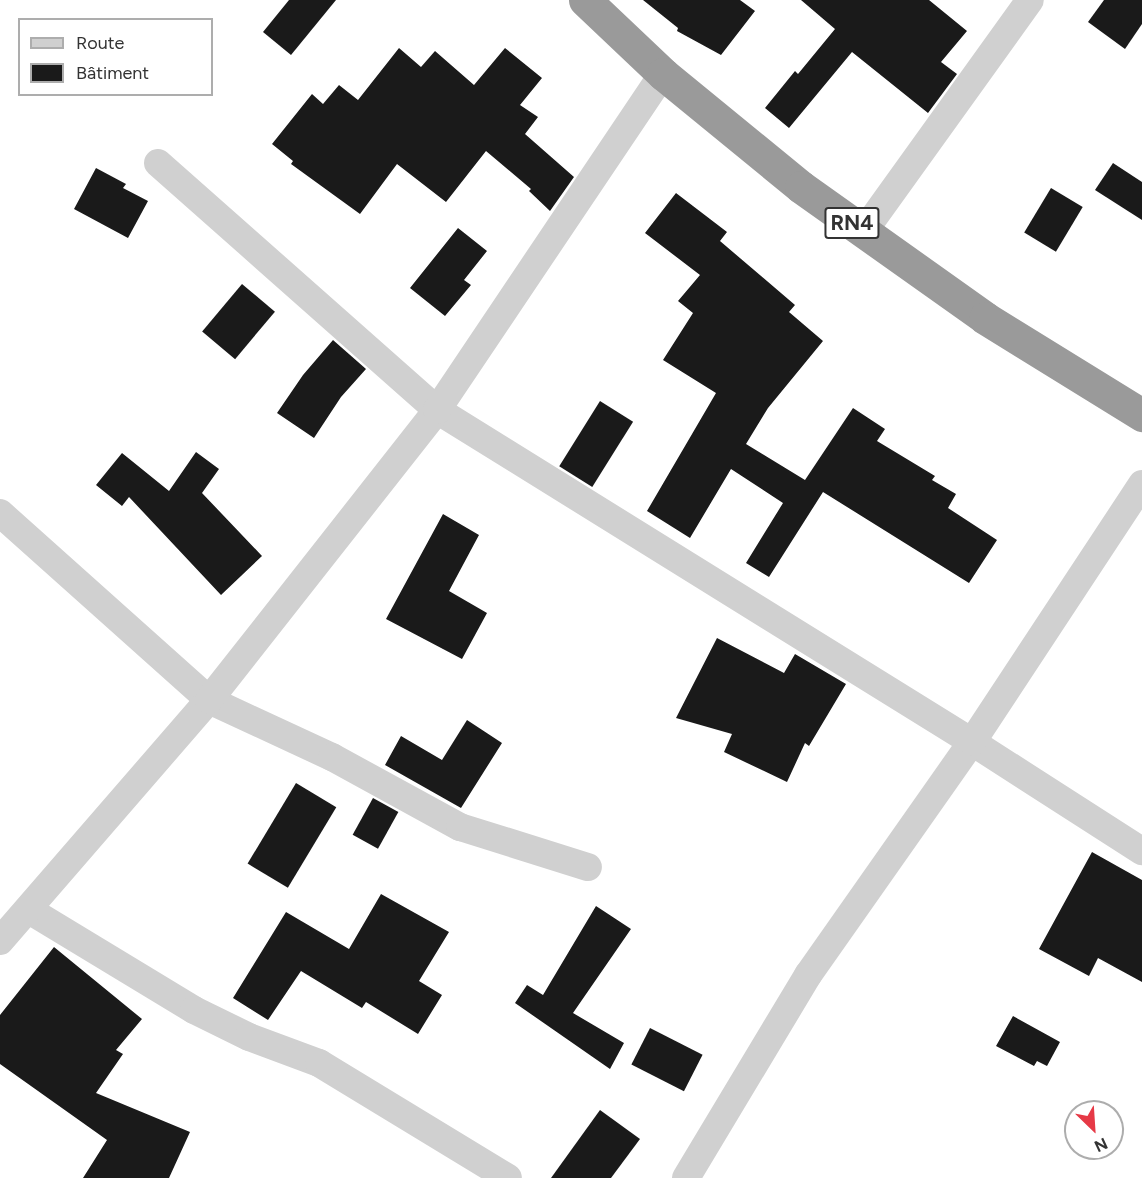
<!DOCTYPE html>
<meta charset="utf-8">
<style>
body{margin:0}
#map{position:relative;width:1142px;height:1178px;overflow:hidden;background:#fff;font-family:Figtree,sans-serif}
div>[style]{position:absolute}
.building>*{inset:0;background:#1a1a1a;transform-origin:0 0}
.street>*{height:28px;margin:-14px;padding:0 14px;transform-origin:14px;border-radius:14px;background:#d0d0d0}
.highway>*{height:33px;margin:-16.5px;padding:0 16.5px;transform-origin:16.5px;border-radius:16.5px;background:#9a9a9a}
span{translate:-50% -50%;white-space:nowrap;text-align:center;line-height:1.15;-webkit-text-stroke:6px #fff;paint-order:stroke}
.shield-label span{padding:2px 4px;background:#fff;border:2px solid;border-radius:4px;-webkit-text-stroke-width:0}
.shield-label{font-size:21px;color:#333;font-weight:700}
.legend{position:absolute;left:18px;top:18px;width:195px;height:78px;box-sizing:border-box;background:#fff;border:2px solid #adadad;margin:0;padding:8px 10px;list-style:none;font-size:18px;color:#333}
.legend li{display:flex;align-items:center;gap:12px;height:30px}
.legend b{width:30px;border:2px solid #adadad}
.north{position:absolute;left:1064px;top:1100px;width:60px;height:60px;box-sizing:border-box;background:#fff;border:2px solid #adadad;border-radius:50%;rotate:155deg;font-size:16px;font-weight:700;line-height:24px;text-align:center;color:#333}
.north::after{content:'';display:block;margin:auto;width:21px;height:27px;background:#e63946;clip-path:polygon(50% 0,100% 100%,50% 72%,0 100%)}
</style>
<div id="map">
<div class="building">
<div style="clip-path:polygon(289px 0,336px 0,291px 55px,263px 32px)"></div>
<div style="clip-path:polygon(643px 0,740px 0,755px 11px,721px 55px,677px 31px,678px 28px)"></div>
<div style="clip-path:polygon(801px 0,929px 0,967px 31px,941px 62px,957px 74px,928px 113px,852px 52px,789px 128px,765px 108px,795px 71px,798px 74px,835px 29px)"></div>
<div style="clip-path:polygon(1104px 0,1142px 0,1142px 24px,1125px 49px,1088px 22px)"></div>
<div style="clip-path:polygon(399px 48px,421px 67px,435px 51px,474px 85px,505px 48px,542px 78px,520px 105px,538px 117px,525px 134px,574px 177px,550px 211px,529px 191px,531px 189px,486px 151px,446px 202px,397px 164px,360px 214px,291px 164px,293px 161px,272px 144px,312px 94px,323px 104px,339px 85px,358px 100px)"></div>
<div style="clip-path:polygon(1113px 163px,1142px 182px,1142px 220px,1095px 190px)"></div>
<div style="clip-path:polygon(96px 168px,126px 184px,123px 188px,148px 201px,128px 238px,74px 209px)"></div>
<div style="left:1051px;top:188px;width:37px;height:52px;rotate:31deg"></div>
<div style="clip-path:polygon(676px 193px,727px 232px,720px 241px,795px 305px,789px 312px,823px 341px,768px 408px,746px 444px,805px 480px,853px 408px,885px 429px,877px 441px,935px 476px,932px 480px,956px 494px,948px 508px,997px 540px,969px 583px,823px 492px,769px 577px,746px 563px,783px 503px,731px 469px,690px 538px,647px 511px,716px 393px,663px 360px,693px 313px,678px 301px,700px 275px,645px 233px)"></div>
<div style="clip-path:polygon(458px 228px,487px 251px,464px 280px,471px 285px,445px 316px,410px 288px)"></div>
<div style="left:242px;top:284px;width:43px;height:62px;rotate:40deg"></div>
<div style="clip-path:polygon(333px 340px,366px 369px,341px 397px,314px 438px,277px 413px,303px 375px)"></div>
<div style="left:600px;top:401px;width:39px;height:77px;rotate:32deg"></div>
<div style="clip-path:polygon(196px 452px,219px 469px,202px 493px,262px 556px,221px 595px,129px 497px,122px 506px,96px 485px,122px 453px,169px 491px)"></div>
<div style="clip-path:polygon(443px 514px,479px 535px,449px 591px,487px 613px,462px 659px,386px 619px)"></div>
<div style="clip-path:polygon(717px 638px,784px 673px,795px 654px,846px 684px,809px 746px,805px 743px,787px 782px,724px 752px,732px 734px,676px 718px)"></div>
<div style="clip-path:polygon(467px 720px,502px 743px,461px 808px,385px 765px,401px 736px,442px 760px)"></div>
<div style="left:296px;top:783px;width:47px;height:94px;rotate:31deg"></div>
<div style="left:373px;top:798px;width:29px;height:42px;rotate:29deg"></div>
<div style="clip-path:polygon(1092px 852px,1142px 880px,1142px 982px,1098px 958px,1089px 976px,1039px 949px)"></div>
<div style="clip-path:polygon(381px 894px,449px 932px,419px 981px,442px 995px,418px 1034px,366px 1002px,362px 1008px,301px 971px,268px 1020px,233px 998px,286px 912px,349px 949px)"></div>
<div style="clip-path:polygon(596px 906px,631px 929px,573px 1013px,624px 1043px,610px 1069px,515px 1003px,527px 985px,543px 995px)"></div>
<div style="clip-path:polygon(54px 947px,142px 1019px,116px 1050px,123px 1054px,96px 1093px,190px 1132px,169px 1178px,83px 1178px,107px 1140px,0 1064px,0 1015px)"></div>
<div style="clip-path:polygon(1013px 1016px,1060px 1042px,1047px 1066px,1037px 1061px,1034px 1066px,996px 1046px)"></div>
<div style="left:650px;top:1028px;width:59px;height:41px;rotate:27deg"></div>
<div style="clip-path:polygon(600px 1110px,640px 1139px,611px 1178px,551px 1178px)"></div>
</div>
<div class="street">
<div style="left:158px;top:163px;width:373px;rotate:41.5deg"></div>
<div style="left:437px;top:410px;width:630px;rotate:31.82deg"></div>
<div style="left:972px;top:742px;width:202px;rotate:32.7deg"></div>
<div style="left:864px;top:231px;width:284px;rotate:-54.3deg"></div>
<div style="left:0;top:513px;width:280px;rotate:41.8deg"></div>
<div style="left:209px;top:700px;width:136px;rotate:24.9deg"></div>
<div style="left:332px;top:757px;width:146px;rotate:28.7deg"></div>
<div style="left:460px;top:827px;width:134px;rotate:17.4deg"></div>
<div style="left:29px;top:910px;width:193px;rotate:31.2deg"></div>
<div style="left:194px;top:1010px;width:61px;rotate:26.1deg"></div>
<div style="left:249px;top:1037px;width:75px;rotate:20.4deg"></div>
<div style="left:319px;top:1063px;width:221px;rotate:31.3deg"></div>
<div style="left:0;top:941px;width:319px;rotate:-49.1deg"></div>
<div style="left:209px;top:700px;width:369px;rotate:-51.8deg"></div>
<div style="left:437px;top:410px;width:405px;rotate:-56.1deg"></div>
<div style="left:686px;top:1178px;width:237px;rotate:-59deg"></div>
<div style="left:808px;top:975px;width:285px;rotate:-54.9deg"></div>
<div style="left:972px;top:742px;width:309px;rotate:-56.6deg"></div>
</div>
<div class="highway">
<div style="left:585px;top:0;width:108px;rotate:43.5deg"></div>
<div style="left:663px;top:74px;width:178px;rotate:39.3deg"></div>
<div style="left:801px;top:187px;width:226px;rotate:35.4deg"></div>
<div style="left:985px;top:318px;width:185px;rotate:31.7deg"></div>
</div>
<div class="shield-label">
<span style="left:852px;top:223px">RN4</span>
</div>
<ul class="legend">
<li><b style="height:8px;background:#d0d0d0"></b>Route</li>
<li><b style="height:16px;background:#1a1a1a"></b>Bâtiment</li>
</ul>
<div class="north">N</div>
</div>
